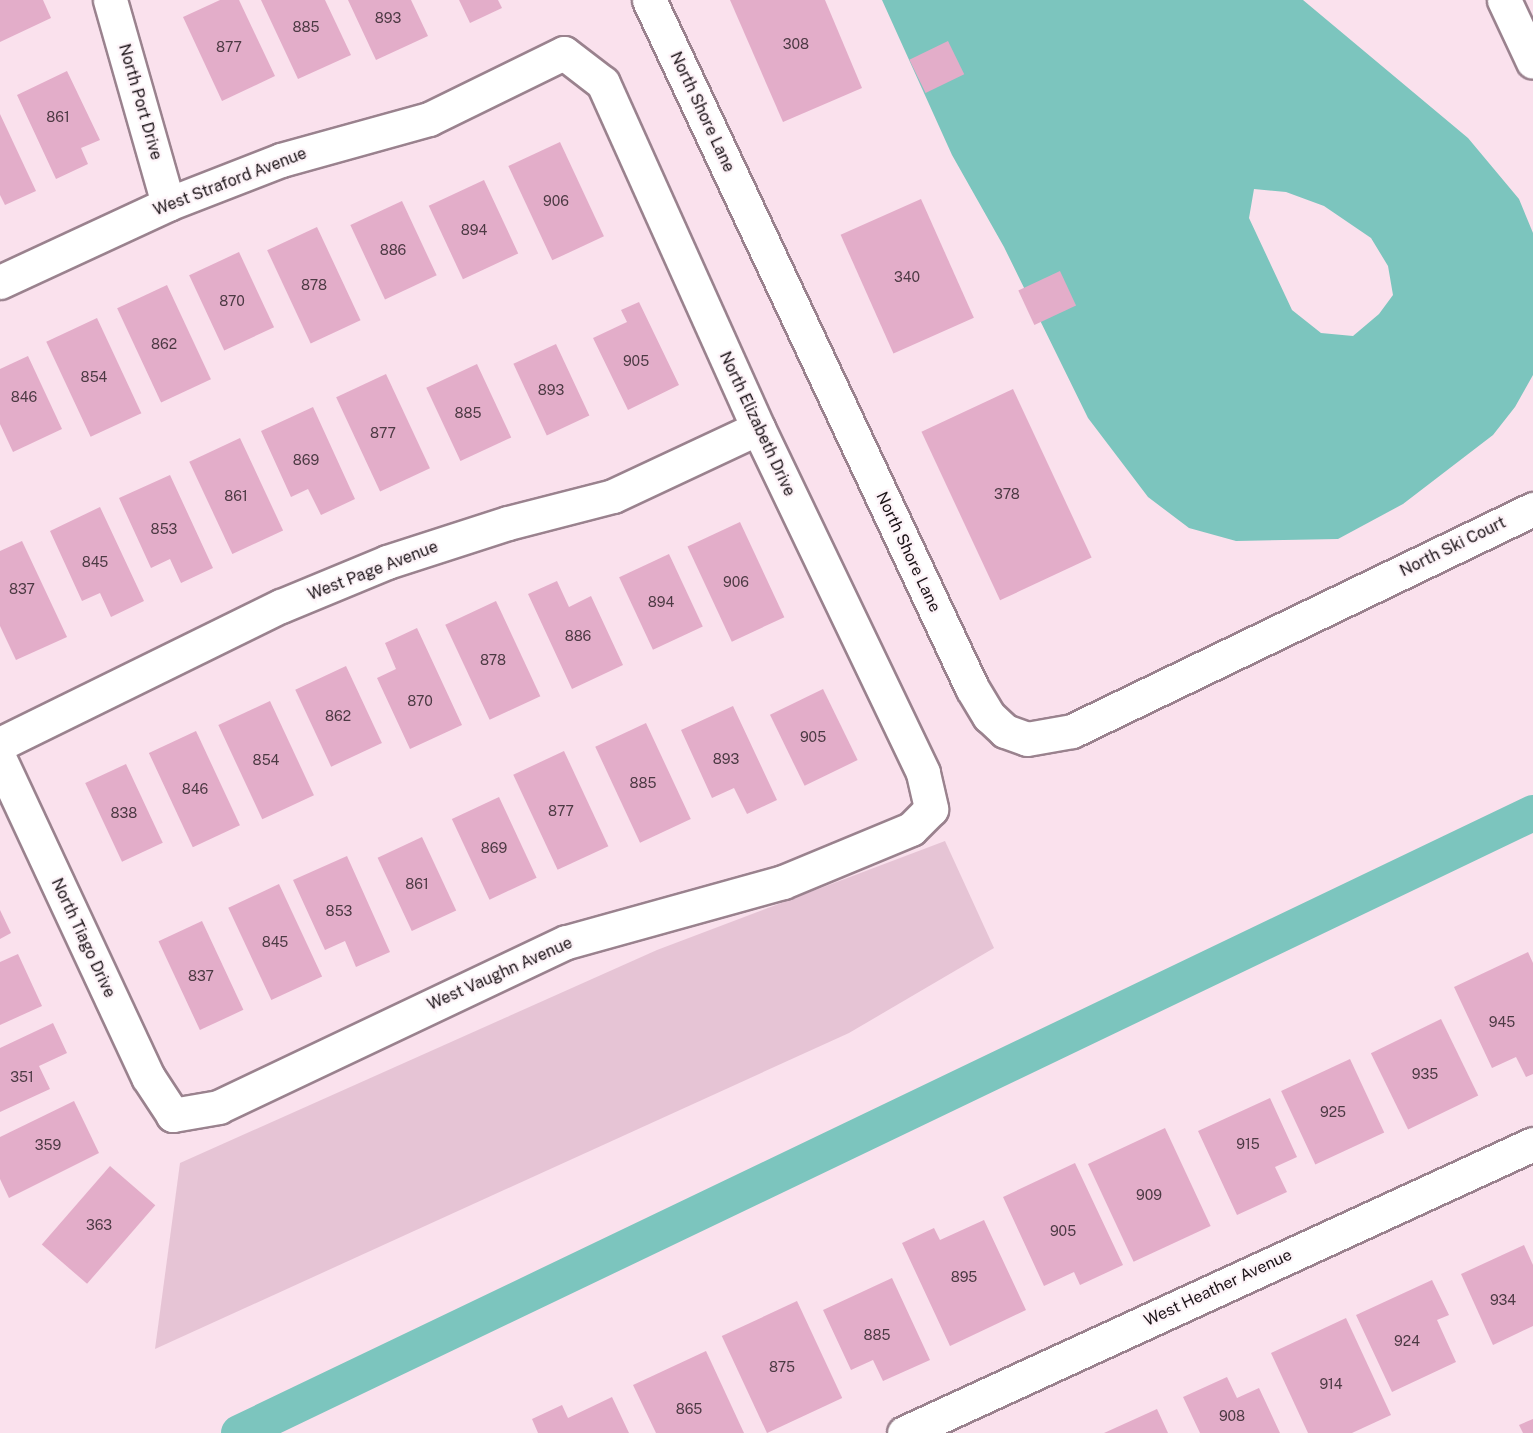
<!DOCTYPE html>
<style>
body{margin:0}
#map{position:relative;width:1533px;height:1433px;overflow:hidden;background:#fae1ed;font-family:"Public Sans",sans-serif}
div>[style]{position:absolute}
.green>*{inset:0;background:#e6c4d5}
.water>*{inset:0;background:#7cc5be}
.canal>*{height:36px;margin:-18px;padding:0 18px;transform-origin:18px;border-radius:18px;background:#7cc5be}
.building>*{inset:0;background:#e3adc9;transform-origin:0 0}
.roads{filter:drop-shadow(2px 0 #9a828e) drop-shadow(-2px 0 #9a828e) drop-shadow(0 2px #9a828e) drop-shadow(0 -2px #9a828e)}
.minor>*{height:33px;margin:-16.5px;padding:0 16.5px;transform-origin:16.5px;border-radius:16.5px;background:#fff}
span{translate:-50% -50%;white-space:nowrap;text-align:center;line-height:1.15;-webkit-text-stroke:4.5px #fdf3f8;paint-order:stroke}
.number-label{font-size:14px;color:#4d3a44}
.number-label span{-webkit-text-stroke-width:0}
.street-label{font-size:16px;color:#1b1317}
</style>
<div id="map">
<div class="green">
<div style="clip-path:polygon(945px 841px,994px 948px,849px 1033px,155px 1349px,180px 1163px,657px 950px)"></div>
</div>
<div class="water">
<div style="clip-path:polygon(evenodd,882px 0,1303px 0,1468px 138px,1519px 199px,1533px 233px,1533px 375px,1515px 407px,1493px 435px,1403px 504px,1338px 539px,1236px 541px,1189px 528px,1148px 497px,1088px 418px,1004px 247px,952px 155px,882px 0,1254px 189px,1286px 192px,1324px 206px,1371px 238px,1388px 266px,1393px 295px,1379px 314px,1353px 336px,1321px 333px,1292px 310px,1249px 218px,1254px 189px)"></div>
</div>
<div class="canal">
<div style="left:239px;top:1433px;width:1435px;rotate:-25.6deg"></div>
</div>
<div class="building">
<div style="clip-path:polygon(0 0,43px 0,51px 18px,0 42px)"></div>
<div style="clip-path:polygon(220px 0,239px 0,275px 76px,222px 101px,183px 17px)"></div>
<div style="clip-path:polygon(261px 0,325px 0,351px 55px,298px 79px)"></div>
<div style="clip-path:polygon(348px 0,411px 0,428px 36px,376px 60px)"></div>
<div style="clip-path:polygon(459px 0,498px 0,502px 8px,470px 23px)"></div>
<div style="clip-path:polygon(730px 0,825px 0,862px 88px,783px 122px)"></div>
<div style="left:948px;top:41px;width:37px;height:43px;rotate:64deg"></div>
<div style="clip-path:polygon(67px 71px,100px 140px,81px 148px,88px 164px,56px 179px,17px 95px)"></div>
<div style="clip-path:polygon(0 114px,36px 191px,5px 205px,0 195px)"></div>
<div style="left:560px;top:142px;width:104px;height:57px;rotate:65deg"></div>
<div style="left:484px;top:180px;width:81px;height:61px;rotate:65deg"></div>
<div style="left:921px;top:199px;width:130px;height:88px;rotate:66deg"></div>
<div style="left:402px;top:201px;width:82px;height:57px;rotate:65deg"></div>
<div style="left:317px;top:227px;width:103px;height:55px;rotate:65deg"></div>
<div style="left:239px;top:252px;width:83px;height:55px;rotate:65deg"></div>
<div style="left:1060px;top:271px;width:38px;height:46px;rotate:65deg"></div>
<div style="left:167px;top:285px;width:104px;height:55px;rotate:65deg"></div>
<div style="clip-path:polygon(639px 302px,679px 385px,628px 410px,593px 338px,627px 322px,621px 310px)"></div>
<div style="left:97px;top:318px;width:105px;height:56px;rotate:65deg"></div>
<div style="left:556px;top:344px;width:79px;height:47px;rotate:65deg"></div>
<div style="clip-path:polygon(28px 356px,62px 429px,13px 452px,0 424px,0 369px)"></div>
<div style="left:477px;top:364px;width:81px;height:56px;rotate:65deg"></div>
<div style="left:386px;top:374px;width:104px;height:55px;rotate:65deg"></div>
<div style="left:1013px;top:389px;width:186px;height:101px;rotate:65deg"></div>
<div style="clip-path:polygon(313px 407px,355px 499px,321px 515px,308px 489px,291px 497px,261px 431px)"></div>
<div style="left:240px;top:438px;width:102px;height:56px;rotate:65deg"></div>
<div style="clip-path:polygon(170px 475px,213px 568px,181px 583px,170px 559px,151px 568px,119px 498px)"></div>
<div style="clip-path:polygon(100px 507px,144px 601px,111px 617px,100px 593px,82px 601px,50px 531px)"></div>
<div style="left:740px;top:522px;width:105px;height:58px;rotate:65deg"></div>
<div style="clip-path:polygon(22px 541px,67px 637px,16px 660px,0 626px,0 551px)"></div>
<div style="left:669px;top:554px;width:80px;height:55px;rotate:65deg"></div>
<div style="clip-path:polygon(557px 581px,569px 607px,591px 596px,623px 665px,572px 689px,528px 594px)"></div>
<div style="left:496px;top:601px;width:105px;height:56px;rotate:65deg"></div>
<div style="clip-path:polygon(417px 628px,462px 725px,410px 749px,377px 678px,396px 669px,385px 643px)"></div>
<div style="left:346px;top:666px;width:85px;height:56px;rotate:65deg"></div>
<div style="left:823px;top:689px;width:79px;height:59px;rotate:64deg"></div>
<div style="left:270px;top:701px;width:104px;height:57px;rotate:65deg"></div>
<div style="clip-path:polygon(733px 706px,777px 800px,747px 814px,734px 788px,712px 798px,681px 730px)"></div>
<div style="left:646px;top:723px;width:106px;height:56px;rotate:65deg"></div>
<div style="left:196px;top:731px;width:104px;height:52px;rotate:65deg"></div>
<div style="left:564px;top:751px;width:105px;height:56px;rotate:65deg"></div>
<div style="left:126px;top:764px;width:87px;height:45px;rotate:65deg"></div>
<div style="left:499px;top:797px;width:89px;height:52px;rotate:65deg"></div>
<div style="left:422px;top:837px;width:81px;height:49px;rotate:65deg"></div>
<div style="clip-path:polygon(347px 856px,390px 952px,356px 967px,345px 941px,325px 950px,293px 880px)"></div>
<div style="left:279px;top:884px;width:102px;height:56px;rotate:65deg"></div>
<div style="clip-path:polygon(0 910px,11px 933px,0 939px)"></div>
<div style="left:202px;top:921px;width:98px;height:48px;rotate:65deg"></div>
<div style="clip-path:polygon(1528px 952px,1533px 963px,1533px 1074px,1526px 1077px,1516px 1057px,1492px 1068px,1454px 987px)"></div>
<div style="clip-path:polygon(18px 954px,42px 1006px,0 1025px,0 962px)"></div>
<div style="left:1441px;top:1019px;width:85px;height:78px;rotate:64deg"></div>
<div style="clip-path:polygon(53px 1023px,67px 1053px,39px 1066px,50px 1089px,0 1112px,0 1048px)"></div>
<div style="left:1350px;top:1059px;width:81px;height:76px;rotate:65deg"></div>
<div style="clip-path:polygon(1270px 1098px,1297px 1157px,1275px 1167px,1287px 1192px,1237px 1215px,1198px 1131px)"></div>
<div style="clip-path:polygon(74px 1101px,99px 1153px,9px 1198px,0 1179px,0 1137px)"></div>
<div style="left:1165px;top:1128px;width:108px;height:85px;rotate:65deg"></div>
<div style="clip-path:polygon(1075px 1163px,1123px 1265px,1080px 1285px,1074px 1272px,1044px 1286px,1003px 1197px)"></div>
<div style="left:110px;top:1166px;width:60px;height:104px;rotate:41deg"></div>
<div style="clip-path:polygon(984px 1220px,1026px 1310px,950px 1346px,902px 1243px,934px 1228px,940px 1240px)"></div>
<div style="clip-path:polygon(1524px 1245px,1533px 1265px,1533px 1326px,1493px 1345px,1461px 1274px)"></div>
<div style="clip-path:polygon(892px 1278px,930px 1360px,883px 1381px,873px 1360px,851px 1370px,823px 1310px)"></div>
<div style="clip-path:polygon(1432px 1280px,1449px 1315px,1437px 1320px,1456px 1362px,1392px 1392px,1356px 1315px)"></div>
<div style="left:797px;top:1301px;width:107px;height:83px;rotate:65deg"></div>
<div style="clip-path:polygon(1346px 1318px,1391px 1415px,1352px 1433px,1308px 1433px,1271px 1353px)"></div>
<div style="clip-path:polygon(706px 1351px,744px 1433px,656px 1433px,633px 1385px)"></div>
<div style="clip-path:polygon(1227px 1377px,1237px 1398px,1259px 1388px,1280px 1433px,1200px 1433px,1183px 1397px)"></div>
<div style="clip-path:polygon(612px 1397px,629px 1433px,538px 1433px,532px 1419px,562px 1405px,568px 1418px)"></div>
<div style="clip-path:polygon(1157px 1409px,1168px 1433px,1104px 1433px)"></div>
<div style="clip-path:polygon(1533px 1419px,1533px 1433px,1523px 1433px,1519px 1425px)"></div>
</div>
<div class="roads">
<div class="minor">
<div style="left:110px;top:0;width:212px;rotate:74.1deg"></div>
<div style="left:649px;top:0;width:760px;rotate:64.85deg"></div>
<div style="left:972px;top:688px;width:33px;rotate:59deg"></div>
<div style="left:989px;top:716px;width:22px;rotate:43deg"></div>
<div style="left:1005px;top:731px;width:23px;rotate:20deg"></div>
<div style="left:1027px;top:739px;width:46px;rotate:-10.1deg"></div>
<div style="left:1072px;top:731px;width:512px;rotate:-25.71deg"></div>
<div style="left:1504px;top:0;width:68px;rotate:64.9deg"></div>
<div style="left:0;top:282px;width:185px;rotate:-24.9deg"></div>
<div style="left:168px;top:204px;width:121px;rotate:-21.3deg"></div>
<div style="left:281px;top:160px;width:154px;rotate:-15.5deg"></div>
<div style="left:429px;top:119px;width:150px;rotate:-26.1deg"></div>
<div style="left:564px;top:53px;width:49px;rotate:37.6deg"></div>
<div style="left:603px;top:83px;width:378px;rotate:65.8deg"></div>
<div style="left:758px;top:428px;width:382px;rotate:64.4deg"></div>
<div style="left:923px;top:773px;width:37px;rotate:77deg"></div>
<div style="left:931px;top:809px;width:28px;rotate:135deg"></div>
<div style="left:911px;top:829px;width:139px;rotate:157.5deg"></div>
<div style="left:783px;top:882px;width:225px;rotate:164.5deg"></div>
<div style="left:566px;top:942px;width:384px;rotate:154.6deg"></div>
<div style="left:219px;top:1107px;width:47px;rotate:170.1deg"></div>
<div style="left:173px;top:1115px;width:45px;rotate:-123.3deg"></div>
<div style="left:148px;top:1077px;width:351px;rotate:-115deg"></div>
<div style="left:0;top:744px;width:313px;rotate:-26.2deg"></div>
<div style="left:281px;top:606px;width:115px;rotate:-22.5deg"></div>
<div style="left:387px;top:562px;width:127px;rotate:-17.9deg"></div>
<div style="left:508px;top:523px;width:108px;rotate:-14.4deg"></div>
<div style="left:613px;top:496px;width:160px;rotate:-25.1deg"></div>
<div style="left:904px;top:1433px;width:692px;rotate:-24.68deg"></div>
</div>
</div>
<div class="number-label">
<span style="left:388px;top:18px">893</span>
<span style="left:306px;top:27px">885</span>
<span style="left:796px;top:44px">308</span>
<span style="left:229px;top:47px">877</span>
<span style="left:58px;top:117px">861</span>
<span style="left:556px;top:201px">906</span>
<span style="left:474px;top:230px">894</span>
<span style="left:393px;top:250px">886</span>
<span style="left:907px;top:277px">340</span>
<span style="left:314px;top:285px">878</span>
<span style="left:232px;top:301px">870</span>
<span style="left:164px;top:344px">862</span>
<span style="left:636px;top:361px">905</span>
<span style="left:94px;top:377px">854</span>
<span style="left:551px;top:390px">893</span>
<span style="left:24px;top:397px">846</span>
<span style="left:468px;top:413px">885</span>
<span style="left:383px;top:433px">877</span>
<span style="left:306px;top:460px">869</span>
<span style="left:1007px;top:494px">378</span>
<span style="left:236px;top:496px">861</span>
<span style="left:164px;top:529px">853</span>
<span style="left:95px;top:562px">845</span>
<span style="left:736px;top:582px">906</span>
<span style="left:22px;top:589px">837</span>
<span style="left:661px;top:602px">894</span>
<span style="left:578px;top:636px">886</span>
<span style="left:493px;top:660px">878</span>
<span style="left:420px;top:701px">870</span>
<span style="left:338px;top:716px">862</span>
<span style="left:813px;top:737px">905</span>
<span style="left:726px;top:759px">893</span>
<span style="left:266px;top:760px">854</span>
<span style="left:643px;top:783px">885</span>
<span style="left:195px;top:789px">846</span>
<span style="left:561px;top:811px">877</span>
<span style="left:124px;top:813px">838</span>
<span style="left:494px;top:848px">869</span>
<span style="left:417px;top:884px">861</span>
<span style="left:339px;top:911px">853</span>
<span style="left:275px;top:942px">845</span>
<span style="left:201px;top:976px">837</span>
<span style="left:1502px;top:1022px">945</span>
<span style="left:1425px;top:1074px">935</span>
<span style="left:22px;top:1077px">351</span>
<span style="left:1333px;top:1112px">925</span>
<span style="left:1248px;top:1144px">915</span>
<span style="left:48px;top:1145px">359</span>
<span style="left:1149px;top:1195px">909</span>
<span style="left:99px;top:1225px">363</span>
<span style="left:1063px;top:1231px">905</span>
<span style="left:964px;top:1277px">895</span>
<span style="left:1503px;top:1300px">934</span>
<span style="left:877px;top:1335px">885</span>
<span style="left:1407px;top:1341px">924</span>
<span style="left:782px;top:1367px">875</span>
<span style="left:1331px;top:1384px">914</span>
<span style="left:689px;top:1409px">865</span>
<span style="left:1232px;top:1416px">908</span>
</div>
<div class="street-label">
<span style="left:140px;top:102px;rotate:74deg">North Port Drive</span>
<span style="left:702px;top:112px;rotate:65deg">North Shore Lane</span>
<span style="left:230px;top:182px;rotate:-21deg">West Straford Avenue</span>
<span style="left:757px;top:424px;rotate:65deg">North Elizabeth Drive</span>
<span style="left:1453px;top:547px;rotate:-26deg">North Ski Court</span>
<span style="left:908px;top:552px;rotate:65deg">North Shore Lane</span>
<span style="left:373px;top:571px;rotate:-21deg">West Page Avenue</span>
<span style="left:83px;top:938px;rotate:65deg">North Tiago Drive</span>
<span style="left:500px;top:974px;rotate:-24deg">West Vaughn Avenue</span>
<span style="left:1218px;top:1288px;rotate:-25deg">West Heather Avenue</span>
</div>
</div>
